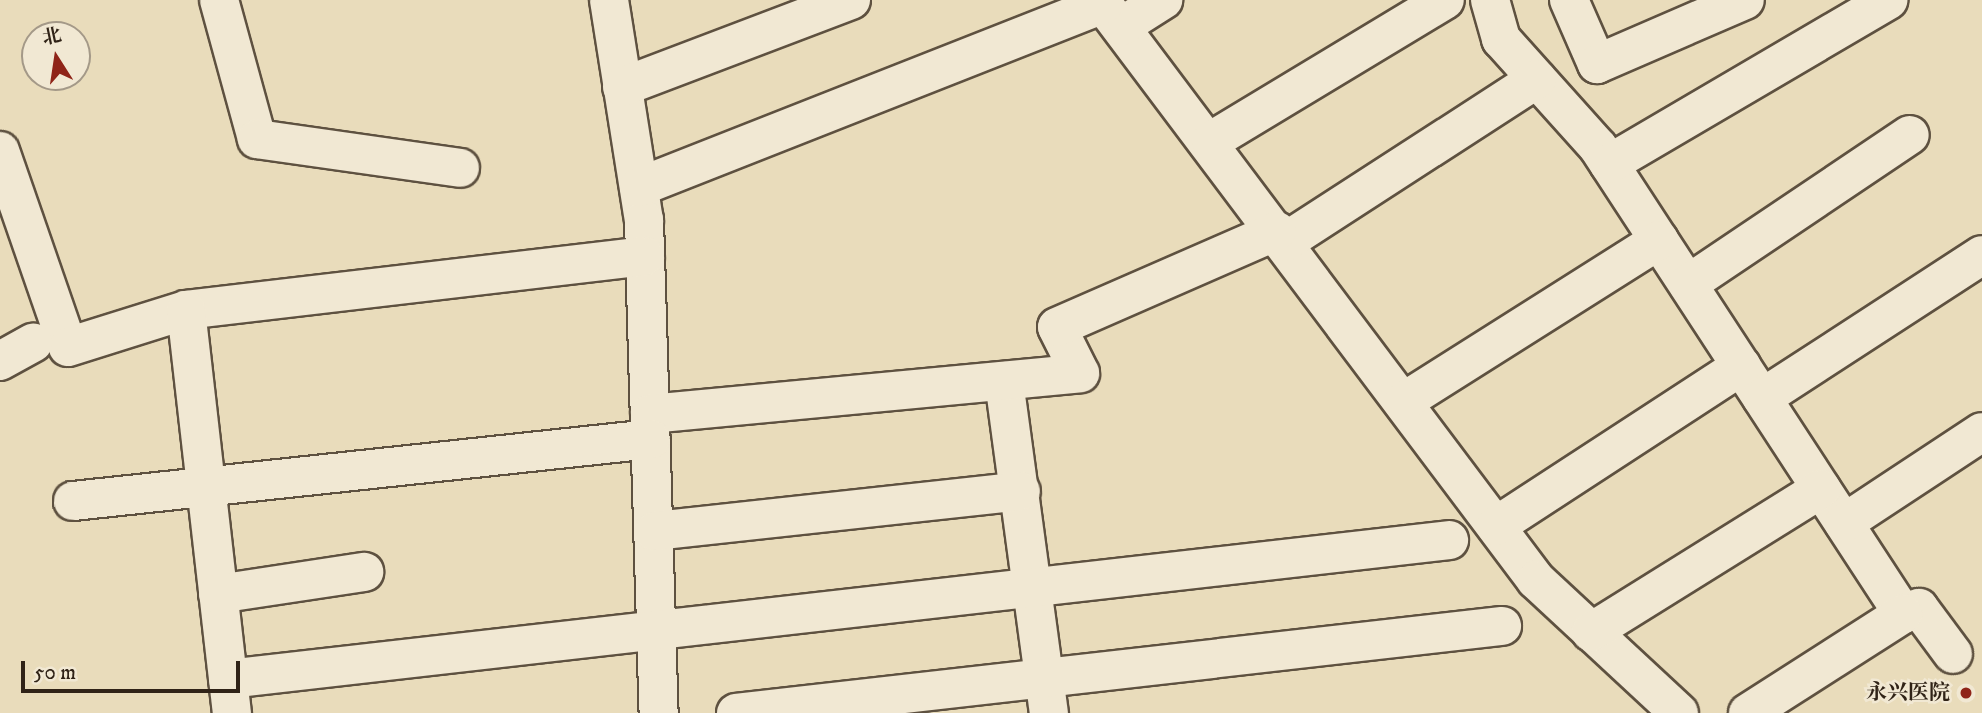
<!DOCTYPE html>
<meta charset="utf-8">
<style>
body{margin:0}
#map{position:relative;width:1982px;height:713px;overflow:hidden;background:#e9dcbb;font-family:"IM FELL DW Pica","Noto Serif SC",serif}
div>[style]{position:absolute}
.roads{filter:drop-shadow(2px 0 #5e5140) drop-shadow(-2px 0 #5e5140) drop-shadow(0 2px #5e5140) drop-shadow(0 -2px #5e5140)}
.minor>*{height:38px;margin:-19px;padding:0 19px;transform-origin:19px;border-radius:19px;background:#f1e8d3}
.dots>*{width:19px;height:19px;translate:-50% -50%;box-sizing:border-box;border:4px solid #f1e8d3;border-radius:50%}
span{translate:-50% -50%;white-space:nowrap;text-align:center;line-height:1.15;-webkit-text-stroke:5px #f1e8d3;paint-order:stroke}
.poi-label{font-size:21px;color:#302317;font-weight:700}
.right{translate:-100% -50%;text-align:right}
.north{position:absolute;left:21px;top:21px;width:70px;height:70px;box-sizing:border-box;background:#f1e8d3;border:2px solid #a49988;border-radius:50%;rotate:348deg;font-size:19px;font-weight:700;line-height:28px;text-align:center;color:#302317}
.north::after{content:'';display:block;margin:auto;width:24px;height:32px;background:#8f2418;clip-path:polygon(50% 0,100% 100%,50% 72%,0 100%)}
.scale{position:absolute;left:21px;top:661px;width:219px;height:32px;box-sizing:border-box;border:4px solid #302317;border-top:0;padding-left:9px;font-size:21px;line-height:24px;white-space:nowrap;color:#302317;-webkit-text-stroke:5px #f1e8d3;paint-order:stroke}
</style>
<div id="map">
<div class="roads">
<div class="minor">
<div style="left:219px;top:0;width:144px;rotate:74.7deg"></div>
<div style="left:257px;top:139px;width:205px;rotate:8.1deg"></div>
<div style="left:609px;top:0;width:223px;rotate:81deg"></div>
<div style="left:644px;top:220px;width:493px;rotate:88.3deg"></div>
<div style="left:1100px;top:0;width:726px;rotate:53.07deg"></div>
<div style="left:1536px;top:580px;width:195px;rotate:42.9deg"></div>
<div style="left:1490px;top:0;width:41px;rotate:74.2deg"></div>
<div style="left:1501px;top:39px;width:145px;rotate:48.1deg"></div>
<div style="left:1598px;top:147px;width:558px;rotate:56.85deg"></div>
<div style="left:1903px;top:614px;width:17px;rotate:-21deg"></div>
<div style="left:1919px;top:608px;width:57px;rotate:53.5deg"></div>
<div style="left:1569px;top:0;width:70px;rotate:66.4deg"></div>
<div style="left:1597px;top:64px;width:161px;rotate:-23.4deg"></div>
<div style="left:1122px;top:26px;width:49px;rotate:-32.4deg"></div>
<div style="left:622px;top:87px;width:245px;rotate:-20.8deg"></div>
<div style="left:1211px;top:141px;width:273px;rotate:-31.1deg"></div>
<div style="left:0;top:151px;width:207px;rotate:70.9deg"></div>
<div style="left:68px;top:347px;width:124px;rotate:-17.4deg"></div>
<div style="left:186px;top:310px;width:462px;rotate:-6.7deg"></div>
<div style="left:1609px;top:164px;width:324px;rotate:-30.4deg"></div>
<div style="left:639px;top:187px;width:500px;rotate:-21.5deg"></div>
<div style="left:1285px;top:242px;width:300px;rotate:-32.9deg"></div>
<div style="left:1688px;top:284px;width:267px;rotate:-33.9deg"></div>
<div style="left:186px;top:310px;width:406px;rotate:83.5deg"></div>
<div style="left:0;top:361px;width:38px;rotate:-29deg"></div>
<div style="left:1004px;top:381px;width:335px;rotate:82.3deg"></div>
<div style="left:1762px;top:398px;width:262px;rotate:-33deg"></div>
<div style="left:1403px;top:402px;width:303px;rotate:-32.3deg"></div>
<div style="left:650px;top:414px;width:432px;rotate:-5.4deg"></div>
<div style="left:1080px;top:373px;width:51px;rotate:-116.6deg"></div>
<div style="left:1057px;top:327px;width:240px;rotate:-23.6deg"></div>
<div style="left:73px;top:501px;width:581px;rotate:-6.12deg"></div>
<div style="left:1844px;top:523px;width:165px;rotate:-33.4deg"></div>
<div style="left:1496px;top:526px;width:293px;rotate:-33.1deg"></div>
<div style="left:654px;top:531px;width:369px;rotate:-6.2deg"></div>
<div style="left:218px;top:594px;width:148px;rotate:-8.6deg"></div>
<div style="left:1591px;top:632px;width:271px;rotate:-31.9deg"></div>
<div style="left:228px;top:679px;width:1229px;rotate:-6.49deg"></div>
<div style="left:736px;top:713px;width:771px;rotate:-6.48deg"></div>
<div style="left:1748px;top:713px;width:184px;rotate:-32.6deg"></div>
</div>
</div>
<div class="dots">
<div style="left:1966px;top:693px;background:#8f2418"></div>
</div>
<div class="poi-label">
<span class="right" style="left:1950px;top:693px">永兴医院</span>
</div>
<div class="north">北</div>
<div class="scale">50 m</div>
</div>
